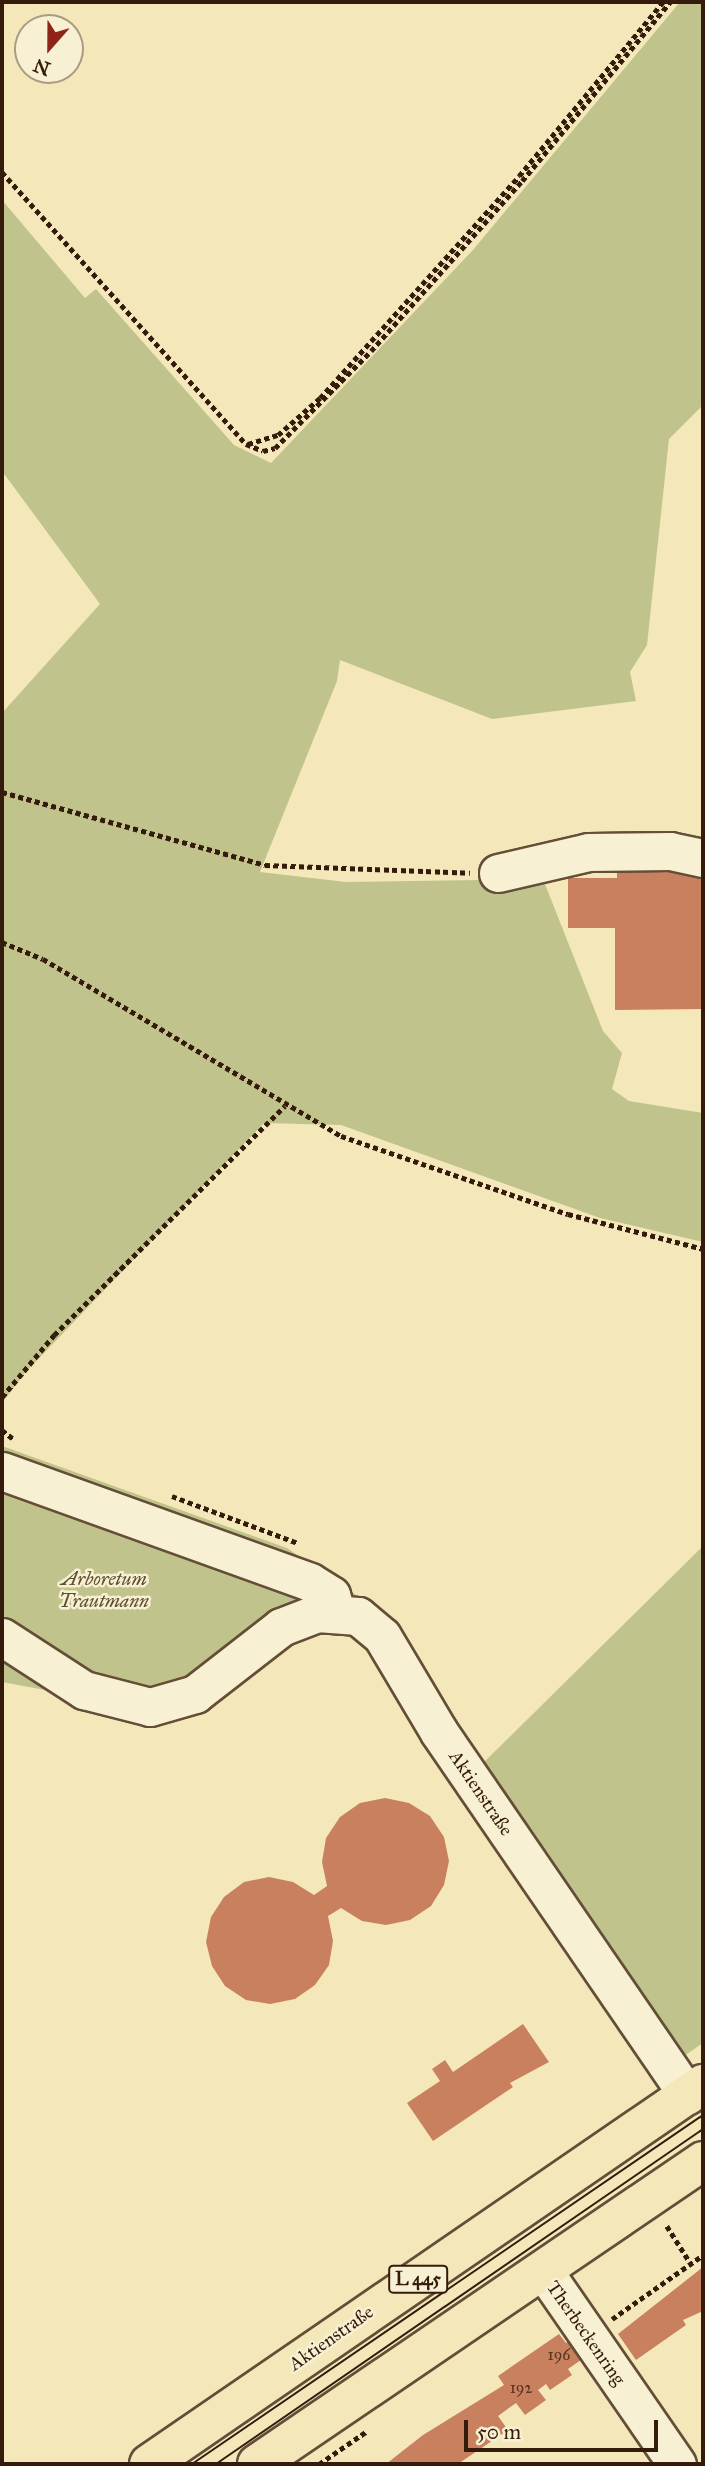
<!DOCTYPE html>
<meta charset="utf-8">
<style>
body{margin:0}
#map{position:relative;width:705px;height:2466px;overflow:hidden;background:#f4e8bb;font-family:"IM FELL Great Primer",serif}
div>[style]{position:absolute}
.green>*{inset:0;background:#c0c48c}
.building>*{inset:0;background:#c8805e}
.path>*{height:4.5px;margin-top:-2.25px;transform-origin:0;background:repeating-linear-gradient(90deg,#341b0b 0 5px,transparent 0 8.5px)}
.roads{filter:drop-shadow(2px 0 #644e37) drop-shadow(-2px 0 #644e37) drop-shadow(0 2px #644e37) drop-shadow(0 -2px #644e37)}
.minor>*{height:37px;margin:-18.5px;padding:0 18.5px;transform-origin:18.5px;border-radius:18.5px;background:#f8f0d3}
.major>*{height:38px;margin:-19px;padding:0 19px;transform-origin:19px;border-radius:19px;background:#f4e8bb}
.tram>*{height:2px;margin:-1px;padding:0 1px;transform-origin:1px;border-radius:1px;background:#341b0b}
span{translate:-50% -50%;white-space:nowrap;text-align:center;line-height:1.15;-webkit-text-stroke:5px #f8f0d3;paint-order:stroke}
.number-label{font-size:16px;color:#593420}
.number-label span{-webkit-text-stroke-width:0}
.shield-label span{padding:2px 5px;background:#f8f0d3;border:2px solid;border-radius:5px;-webkit-text-stroke-width:0}
.shield-label{font-size:18px;color:#341b0b;font-weight:700}
.park-label{font-size:19px;color:#5e4e32;font-style:italic}
.street-label{font-size:19px;color:#341b0b}
.frame{position:absolute;inset:0;border:4px solid #341b0b;pointer-events:none}
.north{position:absolute;left:14px;top:14px;width:70px;height:70px;box-sizing:border-box;background:#f8f0d3;border:2px solid #aa9b83;border-radius:50%;rotate:201deg;font-size:19px;font-weight:700;line-height:28px;text-align:center;color:#341b0b}
.north::after{content:'';display:block;margin:auto;width:24px;height:32px;background:#8f2418;clip-path:polygon(50% 0,100% 100%,50% 72%,0 100%)}
.scale{position:absolute;left:464px;top:2420px;width:194px;height:32px;box-sizing:border-box;border:4px solid #341b0b;border-top:0;padding-left:9px;font-size:21px;line-height:24px;white-space:nowrap;color:#341b0b;-webkit-text-stroke:5px #f8f0d3;paint-order:stroke}
</style>
<div id="map">
<div class="green">
<div style="clip-path:polygon(680px 2px,703px 2px,703px 405px,669px 439px,647px 645px,630px 672px,636px 701px,492px 719px,340px 660px,337px 681px,260px 872px,346px 882px,543px 879px,603px 1031px,622px 1053px,612px 1089px,629px 1101px,703px 1113px,703px 1242px,600px 1218px,341px 1125px,264px 1123px,25px 1373px,2px 1403px,2px 713px,100px 604px,2px 471px,2px 200px,85px 298px,96px 289px,234px 445px,271px 463px,472px 251px)"></div>
<div style="clip-path:polygon(2px 1446px,287px 1548px,368px 1603px,199px 1679px,150px 1696px,45px 1690px,2px 1682px)"></div>
<div style="clip-path:polygon(703px 1546px,703px 2043px,681px 2058px,477px 1769px)"></div>
</div>
<div class="building">
<div style="clip-path:polygon(703px 866px,703px 1009px,615px 1010px,615px 928px,568px 928px,568px 878px,617px 878px,617px 867px)"></div>
<div style="clip-path:polygon(385px 1798px,409px 1803px,430px 1816px,444px 1837px,449px 1861px,444px 1885px,431px 1906px,410px 1920px,386px 1925px,362px 1921px,341px 1908px,328px 1916px,333px 1941px,329px 1965px,315px 1985px,295px 1999px,270px 2004px,246px 2000px,225px 1986px,212px 1966px,206px 1942px,211px 1917px,224px 1897px,244px 1882px,269px 1877px,293px 1882px,314px 1895px,327px 1886px,322px 1862px,326px 1838px,340px 1817px,360px 1803px)"></div>
<div style="clip-path:polygon(523px 2024px,549px 2062px,510px 2083px,513px 2087px,433px 2141px,407px 2103px,440px 2081px,432px 2069px,445px 2060px,453px 2072px)"></div>
<div style="clip-path:polygon(703px 2267px,703px 2311px,683px 2320px,686px 2325px,636px 2360px,618px 2334px)"></div>
<div style="clip-path:polygon(559px 2334px,566px 2343px,576px 2336px,588px 2355px,568px 2369px,572px 2375px,550px 2390px,546px 2384px,538px 2390px,546px 2400px,525px 2415px,516px 2403px,498px 2416px,508px 2430px,458px 2464px,386px 2464px,423px 2435px,504px 2385px,498px 2376px)"></div>
</div>
<div class="path">
<div style="left:2px;top:172px;width:365px;rotate:48.1deg"></div>
<div style="left:246px;top:444px;width:18px;rotate:22deg"></div>
<div style="left:263px;top:451px;width:12px;rotate:-14deg"></div>
<div style="left:275px;top:448px;width:136px;rotate:-45.3deg"></div>
<div style="left:371px;top:351px;width:227px;rotate:-48.4deg"></div>
<div style="left:522px;top:181px;width:232px;rotate:-50.4deg"></div>
<div style="left:248px;top:444px;width:31px;rotate:-17deg"></div>
<div style="left:278px;top:435px;width:56px;rotate:-41.4deg"></div>
<div style="left:320px;top:398px;width:298px;rotate:-48.1deg"></div>
<div style="left:519px;top:176px;width:226px;rotate:-50.4deg"></div>
<div style="left:2px;top:792px;width:273px;rotate:15.5deg"></div>
<div style="left:265px;top:865px;width:205px;rotate:2.2deg"></div>
<div style="left:2px;top:942px;width:44px;rotate:22.5deg"></div>
<div style="left:43px;top:959px;width:347px;rotate:30.7deg"></div>
<div style="left:341px;top:1136px;width:240px;rotate:19deg"></div>
<div style="left:568px;top:1214px;width:139px;rotate:14.5deg"></div>
<div style="left:2px;top:1397px;width:81px;rotate:-50deg"></div>
<div style="left:54px;top:1335px;width:325px;rotate:-44.8deg"></div>
<div style="left:2px;top:1430px;width:16px;rotate:38deg"></div>
<div style="left:172px;top:1496px;width:134px;rotate:20.5deg"></div>
<div style="left:667px;top:2226px;width:45px;rotate:57.7deg"></div>
<div style="left:612px;top:2319px;width:111px;rotate:-35.1deg"></div>
<div style="left:319px;top:2464px;width:58px;rotate:-34.5deg"></div>
</div>
<div class="roads">
<div class="minor">
<div style="left:498px;top:873px;width:92px;rotate:-13.1deg"></div>
<div style="left:588px;top:852px;width:82px;rotate:-0.7deg"></div>
<div style="left:670px;top:851px;width:34px;rotate:12deg"></div>
<div style="left:2px;top:1471px;width:327px;rotate:19.8deg"></div>
<div style="left:310px;top:1582px;width:25px;rotate:32deg"></div>
<div style="left:331px;top:1595px;width:17px;rotate:73deg"></div>
<div style="left:2px;top:1637px;width:98px;rotate:32.9deg"></div>
<div style="left:84px;top:1690px;width:68px;rotate:14.4deg"></div>
<div style="left:150px;top:1707px;width:47px;rotate:-16.1deg"></div>
<div style="left:195px;top:1694px;width:109px;rotate:-37.9deg"></div>
<div style="left:281px;top:1627px;width:39px;rotate:-21deg"></div>
<div style="left:317px;top:1613px;width:41px;rotate:4.2deg"></div>
<div style="left:358px;top:1616px;width:31px;rotate:40deg"></div>
<div style="left:382px;top:1636px;width:112px;rotate:59.3deg"></div>
<div style="left:439px;top:1732px;width:440px;rotate:55.6deg"></div>
<div style="left:543px;top:2270px;width:236px;rotate:55.4deg"></div>
</div>
<div class="major">
<div style="left:149px;top:2464px;width:672px;rotate:-34.45deg"></div>
<div style="left:257px;top:2464px;width:539px;rotate:-34.19deg"></div>
</div>
</div>
<div class="tram">
<div style="left:192px;top:2464px;width:619px;rotate:-34.33deg"></div>
<div style="left:216px;top:2464px;width:591px;rotate:-34.52deg"></div>
</div>
<div class="number-label">
<span style="left:559px;top:2355px">196</span>
<span style="left:521px;top:2388px">192</span>
</div>
<div class="shield-label">
<span style="left:418px;top:2279px">L 445</span>
</div>
<div class="park-label">
<span style="left:104px;top:1590px">Arboretum<br>Trautmann</span>
</div>
<div class="street-label">
<span style="left:481px;top:1793px;rotate:56deg">Aktienstraße</span>
<span style="left:586px;top:2333px;rotate:55deg">Therbeckenring</span>
<span style="left:331px;top:2338px;rotate:-35deg">Aktienstraße</span>
</div>
<div class="frame"></div>
<div class="north">N</div>
<div class="scale">50 m</div>
</div>
